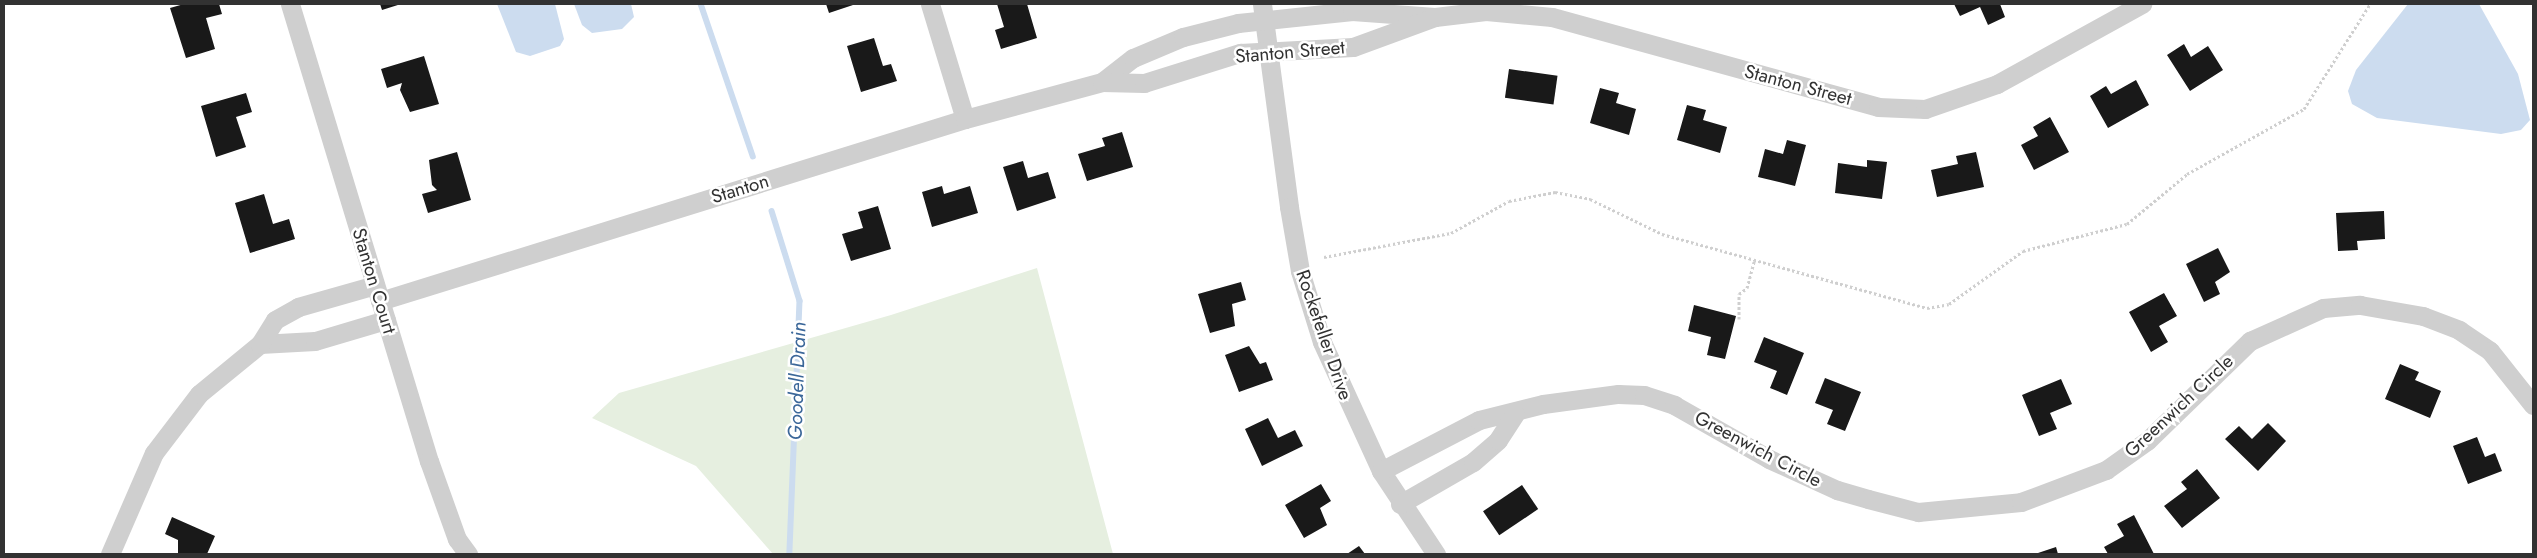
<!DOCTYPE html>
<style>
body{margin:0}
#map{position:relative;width:2537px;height:558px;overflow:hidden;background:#fff;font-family:Jost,sans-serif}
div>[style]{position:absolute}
.green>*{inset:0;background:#e6efe0}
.water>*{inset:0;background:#ccdcef}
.stream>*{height:5.5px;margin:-2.75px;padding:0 2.75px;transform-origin:2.75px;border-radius:2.75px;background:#ccdcef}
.building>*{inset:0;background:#191919;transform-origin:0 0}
.path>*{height:3px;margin-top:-1.5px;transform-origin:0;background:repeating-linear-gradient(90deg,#cfcfcf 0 2.5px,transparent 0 5px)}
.minor>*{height:19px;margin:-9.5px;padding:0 9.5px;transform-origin:9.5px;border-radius:9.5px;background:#cfcfcf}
span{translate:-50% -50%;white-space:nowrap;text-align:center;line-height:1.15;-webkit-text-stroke:5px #fff;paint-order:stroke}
.street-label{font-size:19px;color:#323232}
.water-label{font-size:20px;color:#3b6799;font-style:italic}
.frame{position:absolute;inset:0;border:5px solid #323232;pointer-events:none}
</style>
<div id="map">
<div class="green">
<div style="clip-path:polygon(1037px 268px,1113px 554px,773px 554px,696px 466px,592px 418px,619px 393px,891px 315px)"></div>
</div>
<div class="water">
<div style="clip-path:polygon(497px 4px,555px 4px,564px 39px,560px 46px,530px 56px,516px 52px)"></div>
<div style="clip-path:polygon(574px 4px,631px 4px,634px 17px,622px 29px,592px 33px,582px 25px)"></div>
<div style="clip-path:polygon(2408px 4px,2479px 4px,2518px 74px,2530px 120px,2521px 130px,2501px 134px,2377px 118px,2352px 104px,2348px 91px,2356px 70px)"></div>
</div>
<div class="stream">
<div style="left:701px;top:4px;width:161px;rotate:71.1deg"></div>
<div style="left:772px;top:211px;width:94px;rotate:72.7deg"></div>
<div style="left:800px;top:301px;width:253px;rotate:92.3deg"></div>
</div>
<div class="building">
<div style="clip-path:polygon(184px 4px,219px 4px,222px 14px,206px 18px,215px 49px,186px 58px,170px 8px)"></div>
<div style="clip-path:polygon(380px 4px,401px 4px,382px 10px)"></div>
<div style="clip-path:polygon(826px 4px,856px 4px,829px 13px)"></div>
<div style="clip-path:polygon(997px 4px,1027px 4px,1037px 38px,1001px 49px,995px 30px,1004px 27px)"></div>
<div style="clip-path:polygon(1954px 4px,2000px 4px,2005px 17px,1988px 25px,1980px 7px,1960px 16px)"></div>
<div style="clip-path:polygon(874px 38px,883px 66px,891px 64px,897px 81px,861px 92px,847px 46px)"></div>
<div style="clip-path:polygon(2184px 44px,2191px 57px,2208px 46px,2223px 70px,2190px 91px,2167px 55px)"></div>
<div style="clip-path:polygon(424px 56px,439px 104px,410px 112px,400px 90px,402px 83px,387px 88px,381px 69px)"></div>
<div style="left:1509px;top:69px;width:49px;height:29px;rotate:8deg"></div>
<div style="clip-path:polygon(2136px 80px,2149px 105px,2108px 128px,2090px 96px,2106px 86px,2111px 94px)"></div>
<div style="clip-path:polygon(1600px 88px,1619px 93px,1616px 103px,1636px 109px,1629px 135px,1590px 123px)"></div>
<div style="clip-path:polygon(246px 93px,252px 112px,236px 117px,246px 147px,216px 157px,201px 106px)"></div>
<div style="clip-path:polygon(1687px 105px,1706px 110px,1703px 120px,1727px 127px,1720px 153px,1677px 140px)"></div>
<div style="clip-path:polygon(2050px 117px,2069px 152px,2034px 170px,2021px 145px,2038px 136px,2033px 127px)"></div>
<div style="clip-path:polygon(1122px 132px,1133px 167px,1087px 181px,1078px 154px,1105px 146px,1102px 138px)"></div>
<div style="clip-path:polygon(1787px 140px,1806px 145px,1795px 186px,1758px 177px,1765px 149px,1783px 154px)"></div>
<div style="clip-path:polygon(457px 152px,471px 200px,428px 213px,422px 194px,437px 190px,432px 185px,429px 160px)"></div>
<div style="clip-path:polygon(1976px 152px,1984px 187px,1937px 197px,1931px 170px,1958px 164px,1956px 156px)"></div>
<div style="clip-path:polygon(1867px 160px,1887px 162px,1882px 199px,1835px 193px,1838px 163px,1867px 167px)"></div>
<div style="clip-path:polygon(1023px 161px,1028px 178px,1048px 172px,1056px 198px,1017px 211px,1003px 167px)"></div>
<div style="clip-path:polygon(942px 186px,944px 194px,970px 186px,978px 213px,932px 227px,922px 192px)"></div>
<div style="clip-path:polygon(264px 194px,273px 224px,289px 219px,295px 239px,250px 253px,235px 203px)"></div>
<div style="clip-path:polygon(878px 206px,891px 249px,851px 261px,842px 234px,863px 228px,858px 212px)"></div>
<div style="clip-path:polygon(2384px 211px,2385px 239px,2357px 241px,2358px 250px,2338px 251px,2336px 213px)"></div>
<div style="clip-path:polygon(2218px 248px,2230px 272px,2215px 282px,2220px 294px,2204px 302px,2186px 264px)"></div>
<div style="clip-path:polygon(1241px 282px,1246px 300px,1232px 304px,1235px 326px,1210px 333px,1198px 294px)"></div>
<div style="clip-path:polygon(2164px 293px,2177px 316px,2159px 326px,2168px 342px,2151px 352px,2129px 312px)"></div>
<div style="clip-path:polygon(1694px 305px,1736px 316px,1725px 359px,1707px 355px,1711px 337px,1688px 331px)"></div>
<div style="clip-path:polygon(1764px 337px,1804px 353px,1787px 395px,1770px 388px,1777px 371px,1754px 362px)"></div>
<div style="clip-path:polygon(1249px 346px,1260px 364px,1266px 362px,1273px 380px,1239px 392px,1225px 355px)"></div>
<div style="clip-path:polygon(2400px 364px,2419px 372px,2415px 380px,2441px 391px,2430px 418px,2385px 399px)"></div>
<div style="clip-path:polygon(1825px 378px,1861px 392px,1845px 431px,1827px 424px,1833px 410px,1815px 403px)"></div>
<div style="clip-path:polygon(2061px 379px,2072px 404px,2050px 413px,2057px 429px,2039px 436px,2022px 395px)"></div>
<div style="clip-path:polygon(1268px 418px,1278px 438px,1295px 430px,1303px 446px,1262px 466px,1245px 429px)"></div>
<div style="clip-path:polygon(2268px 423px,2286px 441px,2258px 471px,2225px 439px,2239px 426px,2252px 439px)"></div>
<div style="clip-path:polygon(2477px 437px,2485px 457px,2495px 453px,2502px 471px,2468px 484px,2453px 446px)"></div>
<div style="clip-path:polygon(2197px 469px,2220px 498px,2182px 528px,2164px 506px,2187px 489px,2181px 482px)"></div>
<div style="clip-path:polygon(1321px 484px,1331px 501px,1320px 508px,1327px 525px,1304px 538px,1285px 505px)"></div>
<div style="left:1522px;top:485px;width:29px;height:47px;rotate:56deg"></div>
<div style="clip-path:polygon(2134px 515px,2154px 554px,2108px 554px,2104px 547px,2124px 536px,2117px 524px)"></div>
<div style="clip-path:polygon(172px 517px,215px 536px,207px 554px,178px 554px,178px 540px,165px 534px)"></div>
<div style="clip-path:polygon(1359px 546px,1365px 554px,1347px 554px)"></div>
<div style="clip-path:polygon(2056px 547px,2058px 554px,2035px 554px)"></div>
</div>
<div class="path">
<div style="left:1324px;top:257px;width:129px;rotate:-10.7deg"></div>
<div style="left:1451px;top:233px;width:66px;rotate:-28.9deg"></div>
<div style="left:1509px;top:201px;width:47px;rotate:-11.1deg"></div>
<div style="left:1555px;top:192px;width:36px;rotate:11deg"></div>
<div style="left:1590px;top:199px;width:80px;rotate:25.9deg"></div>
<div style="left:1662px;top:234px;width:275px;rotate:15.6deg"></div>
<div style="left:1927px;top:308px;width:22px;rotate:-10deg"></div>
<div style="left:1949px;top:304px;width:91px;rotate:-35.6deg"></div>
<div style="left:2023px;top:251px;width:107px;rotate:-14.6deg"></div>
<div style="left:2127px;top:224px;width:78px;rotate:-39.8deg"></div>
<div style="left:2187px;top:174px;width:134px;rotate:-29.1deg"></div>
<div style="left:2304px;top:109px;width:124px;rotate:-57.8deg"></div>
<div style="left:1739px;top:319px;width:25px;rotate:-90deg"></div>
<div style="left:1739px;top:294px;width:10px;rotate:-37deg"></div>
<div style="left:1747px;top:288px;width:30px;rotate:-75deg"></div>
</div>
<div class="minor">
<div style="left:290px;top:4px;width:478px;rotate:73.1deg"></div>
<div style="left:429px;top:461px;width:83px;rotate:70.3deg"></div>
<div style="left:457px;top:539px;width:19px;rotate:54deg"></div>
<div style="left:930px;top:4px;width:120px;rotate:73.1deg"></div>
<div style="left:1262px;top:4px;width:205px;rotate:82.4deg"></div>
<div style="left:1289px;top:207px;width:65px;rotate:80.2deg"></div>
<div style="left:1300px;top:271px;width:74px;rotate:72.8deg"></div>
<div style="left:1322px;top:342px;width:142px;rotate:65.4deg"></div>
<div style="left:1381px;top:471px;width:100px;rotate:56.5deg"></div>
<div style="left:1102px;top:82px;width:39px;rotate:-38deg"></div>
<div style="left:1133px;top:58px;width:54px;rotate:-22.8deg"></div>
<div style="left:1183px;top:37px;width:57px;rotate:-14.3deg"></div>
<div style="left:1238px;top:23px;width:115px;rotate:-6deg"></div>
<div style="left:1352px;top:11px;width:83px;rotate:4.1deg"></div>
<div style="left:1435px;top:17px;width:51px;rotate:-6.7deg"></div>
<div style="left:1486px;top:11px;width:66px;rotate:5.2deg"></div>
<div style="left:1552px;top:17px;width:338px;rotate:15.4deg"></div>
<div style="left:1878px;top:107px;width:47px;rotate:2.4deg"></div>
<div style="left:1925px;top:109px;width:76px;rotate:-19.1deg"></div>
<div style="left:1997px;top:84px;width:166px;rotate:-28.9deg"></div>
<div style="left:380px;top:301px;width:613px;rotate:-17.28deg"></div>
<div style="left:965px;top:119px;width:142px;rotate:-15.1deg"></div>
<div style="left:1102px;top:82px;width:42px;rotate:1.4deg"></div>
<div style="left:1144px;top:83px;width:101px;rotate:-17.4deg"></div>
<div style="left:1240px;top:53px;width:113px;rotate:-3deg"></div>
<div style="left:1353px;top:47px;width:87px;rotate:-20.1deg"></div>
<div style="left:260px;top:344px;width:55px;rotate:-3.1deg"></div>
<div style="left:315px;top:341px;width:74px;rotate:-16.5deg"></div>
<div style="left:1381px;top:471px;width:110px;rotate:-27.5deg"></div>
<div style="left:1479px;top:420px;width:66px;rotate:-14deg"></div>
<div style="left:1543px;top:404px;width:76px;rotate:-7.6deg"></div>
<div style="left:1618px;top:394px;width:26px;rotate:2deg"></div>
<div style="left:1644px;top:395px;width:32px;rotate:18deg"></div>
<div style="left:1674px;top:405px;width:109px;rotate:29.6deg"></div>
<div style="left:1769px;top:459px;width:75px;rotate:24.5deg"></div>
<div style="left:1837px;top:490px;width:32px;rotate:16deg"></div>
<div style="left:1868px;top:499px;width:52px;rotate:14.6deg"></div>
<div style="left:1918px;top:512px;width:103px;rotate:-5.5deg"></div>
<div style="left:2021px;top:502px;width:91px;rotate:-20.6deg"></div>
<div style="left:2106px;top:470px;width:50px;rotate:-35.3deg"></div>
<div style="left:2147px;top:441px;width:144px;rotate:-44.2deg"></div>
<div style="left:2250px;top:341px;width:80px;rotate:-24.3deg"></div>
<div style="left:2323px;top:308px;width:37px;rotate:-5deg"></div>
<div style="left:2360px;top:305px;width:64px;rotate:9.9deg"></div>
<div style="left:2423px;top:316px;width:39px;rotate:21deg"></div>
<div style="left:2459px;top:330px;width:37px;rotate:34deg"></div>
<div style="left:2490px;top:351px;width:69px;rotate:51.5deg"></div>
<div style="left:1400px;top:504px;width:84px;rotate:-29.9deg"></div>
<div style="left:1473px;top:462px;width:33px;rotate:-41deg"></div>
<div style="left:1498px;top:440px;width:31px;rotate:-57deg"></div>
<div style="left:110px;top:554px;width:110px;rotate:-66.5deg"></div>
<div style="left:154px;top:453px;width:74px;rotate:-52.7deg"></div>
<div style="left:199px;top:394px;width:79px;rotate:-39.3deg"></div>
<div style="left:260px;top:344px;width:28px;rotate:-58deg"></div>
<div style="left:275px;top:320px;width:26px;rotate:-29deg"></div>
<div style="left:298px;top:307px;width:80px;rotate:-15.9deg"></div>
</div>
<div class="street-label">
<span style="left:1290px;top:52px;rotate:-5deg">Stanton Street</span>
<span style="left:1798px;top:85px;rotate:15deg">Stanton Street</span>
<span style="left:740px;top:189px;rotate:-17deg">Stanton</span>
<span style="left:374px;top:281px;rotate:73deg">Stanton Court</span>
<span style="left:1324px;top:335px;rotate:71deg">Rockefeller Drive</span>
<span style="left:2179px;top:406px;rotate:-43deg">Greenwich Circle</span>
<span style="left:1758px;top:449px;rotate:28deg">Greenwich Circle</span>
</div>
<div class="water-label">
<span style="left:797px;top:381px;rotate:-88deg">Goodell Drain</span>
</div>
<div class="frame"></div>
</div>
